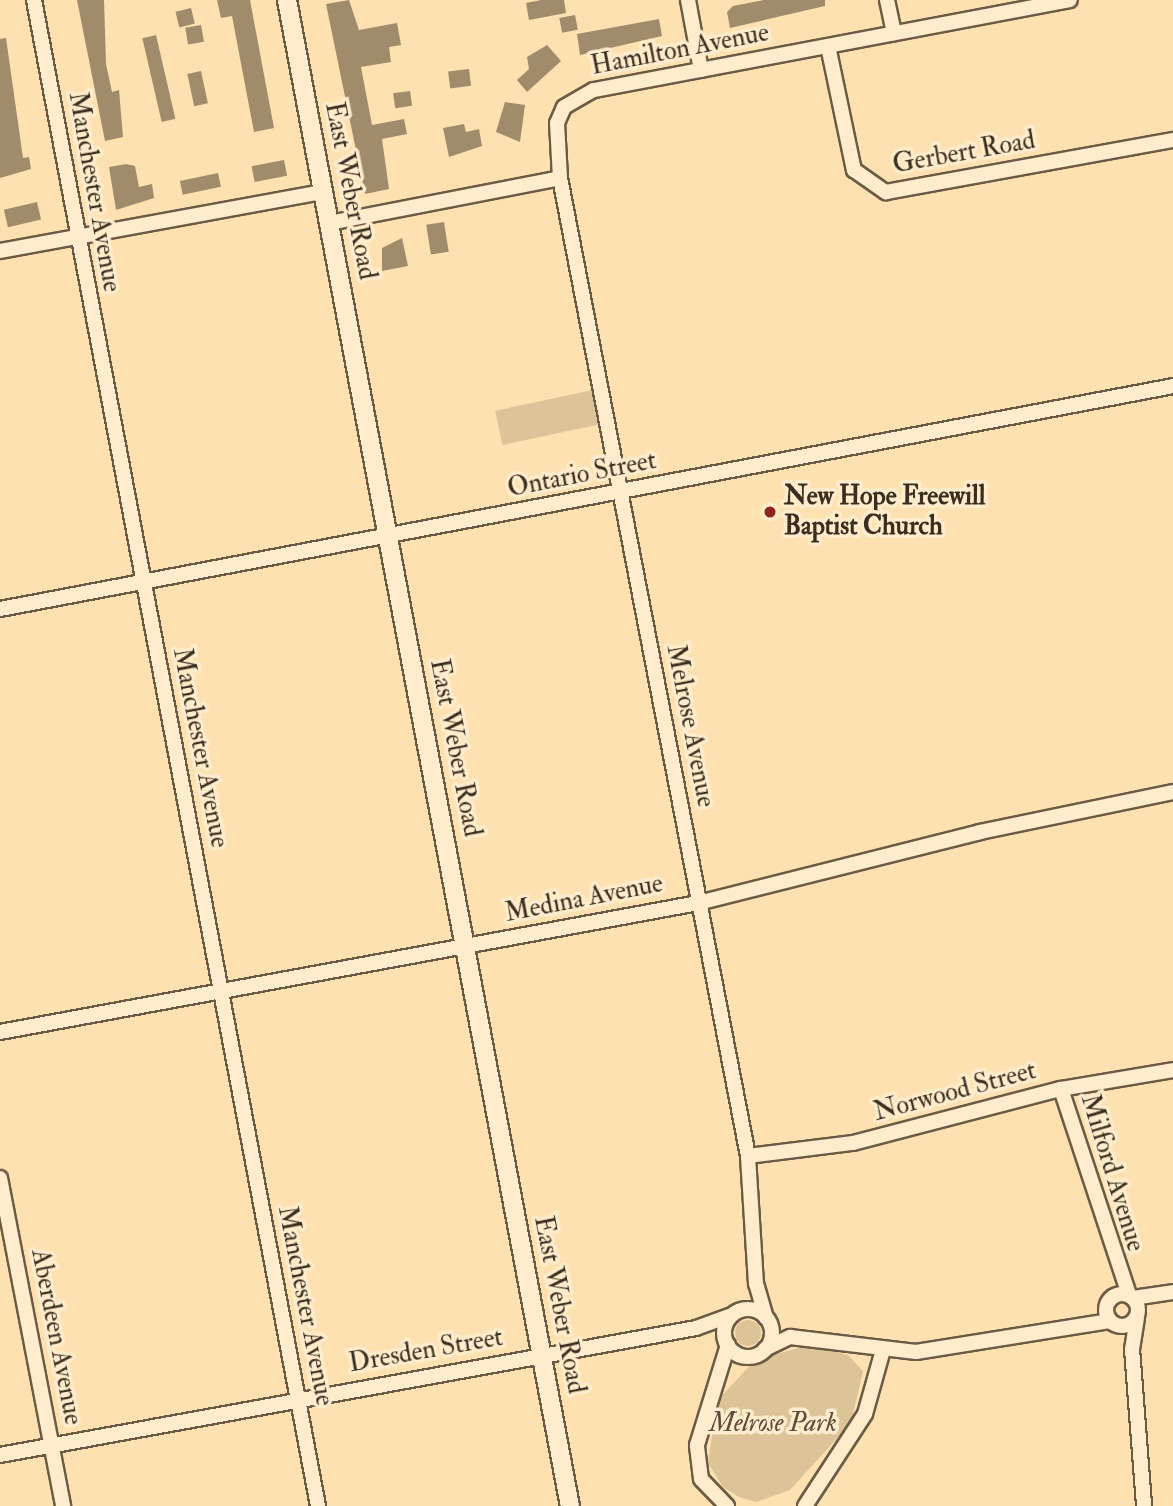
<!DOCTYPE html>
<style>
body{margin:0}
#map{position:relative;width:1173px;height:1506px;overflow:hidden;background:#fee1b1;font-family:"IM FELL Double Pica",serif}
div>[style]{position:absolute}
.green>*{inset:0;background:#ddc398;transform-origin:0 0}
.round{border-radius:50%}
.building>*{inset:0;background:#a08b6b;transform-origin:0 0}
.roads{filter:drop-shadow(2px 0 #6c5b44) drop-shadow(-2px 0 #6c5b44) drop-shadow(0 2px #6c5b44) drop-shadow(0 -2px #6c5b44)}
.minor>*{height:14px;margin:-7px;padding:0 7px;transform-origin:7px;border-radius:7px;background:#feeccc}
.minor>.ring{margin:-7px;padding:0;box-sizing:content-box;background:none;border:14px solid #feeccc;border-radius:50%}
.tertiary>*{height:18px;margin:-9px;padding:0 9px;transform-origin:9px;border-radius:9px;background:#feeccc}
.dots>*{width:19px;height:19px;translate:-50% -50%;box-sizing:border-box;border:4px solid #feeccc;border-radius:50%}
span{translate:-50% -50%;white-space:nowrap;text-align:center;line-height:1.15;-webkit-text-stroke:7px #feeccc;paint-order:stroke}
.street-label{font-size:26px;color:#3b2e1f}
.poi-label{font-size:26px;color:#3b2e1f;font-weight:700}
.left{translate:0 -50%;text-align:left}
.park-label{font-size:26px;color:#5b4c37;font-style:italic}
</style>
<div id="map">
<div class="green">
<div style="left:593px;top:390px;width:35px;height:100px;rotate:78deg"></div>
<div class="round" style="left:735px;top:1320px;width:26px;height:26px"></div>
<div style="clip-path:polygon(809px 1345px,848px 1355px,863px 1371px,851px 1423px,790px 1490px,756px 1502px,739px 1497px,723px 1487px,708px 1463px,717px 1401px,755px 1360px)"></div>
</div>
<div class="building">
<div style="clip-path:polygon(77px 0,104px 0,106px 64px,112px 92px,119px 90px,123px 137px,105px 141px)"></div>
<div style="clip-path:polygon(217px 0,250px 0,274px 128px,254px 132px,232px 16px,221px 18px)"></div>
<div style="clip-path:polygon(349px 0,359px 30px,397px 23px,401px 45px,389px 47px,391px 62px,361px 67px,372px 125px,404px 119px,407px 134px,382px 139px,389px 189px,365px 194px,326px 4px)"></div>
<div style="clip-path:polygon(541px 0,564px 0,566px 13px,529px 20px,526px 3px)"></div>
<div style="clip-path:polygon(764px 0,825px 0,825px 6px,730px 28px,727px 12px,733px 6px)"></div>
<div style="left:191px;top:8px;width:16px;height:16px;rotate:76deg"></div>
<div style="left:575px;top:15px;width:15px;height:16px;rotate:79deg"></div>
<div style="clip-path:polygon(659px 19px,662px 36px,580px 55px,577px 34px)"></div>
<div style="left:201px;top:25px;width:17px;height:16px;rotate:80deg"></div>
<div style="left:156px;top:35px;width:86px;height:14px;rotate:77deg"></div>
<div style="clip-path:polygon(6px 38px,23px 158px,29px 157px,31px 169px,0 178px,0 39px)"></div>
<div style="clip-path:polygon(547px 45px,561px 61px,527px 92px,517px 80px,529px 69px,527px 57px)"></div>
<div style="left:469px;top:69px;width:17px;height:21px;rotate:83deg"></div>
<div style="left:201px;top:71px;width:33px;height:14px;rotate:78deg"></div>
<div style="left:410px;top:91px;width:15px;height:17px;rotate:82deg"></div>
<div style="clip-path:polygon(505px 102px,525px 105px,520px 142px,496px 132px)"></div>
<div style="clip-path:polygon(464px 124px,466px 132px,479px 129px,482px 146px,449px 157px,443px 128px)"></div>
<div style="left:284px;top:160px;width:16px;height:33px;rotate:79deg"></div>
<div style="clip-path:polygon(126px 164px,135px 166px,139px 187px,152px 184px,154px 198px,116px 210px,109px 167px)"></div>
<div style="left:218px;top:173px;width:14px;height:39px;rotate:78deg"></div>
<div style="left:37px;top:202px;width:18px;height:34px;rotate:77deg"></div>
<div style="left:444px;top:222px;width:30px;height:18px;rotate:81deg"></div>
<div style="clip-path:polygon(402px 238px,408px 266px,382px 271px,382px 248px)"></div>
</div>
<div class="roads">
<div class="minor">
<div style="left:34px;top:0;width:1533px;rotate:79.32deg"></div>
<div style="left:688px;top:0;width:71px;rotate:79.5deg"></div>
<div style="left:887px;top:0;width:34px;rotate:78deg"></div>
<div style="left:828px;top:46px;width:127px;rotate:78.2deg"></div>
<div style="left:854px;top:170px;width:39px;rotate:35deg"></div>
<div style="left:886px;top:192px;width:292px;rotate:-10.3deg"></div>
<div style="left:329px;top:223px;width:235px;rotate:-11deg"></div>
<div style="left:0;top:251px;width:328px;rotate:-10.4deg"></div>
<div style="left:0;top:609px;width:1194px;rotate:-10.76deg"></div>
<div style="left:0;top:1032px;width:710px;rotate:-10.47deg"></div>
<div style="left:698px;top:903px;width:291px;rotate:-14.1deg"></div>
<div style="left:980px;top:832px;width:197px;rotate:-11.7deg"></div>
<div style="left:1061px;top:1089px;width:217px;rotate:71.7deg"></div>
<div style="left:748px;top:1156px;width:106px;rotate:-7.1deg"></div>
<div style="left:853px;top:1143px;width:215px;rotate:-14.6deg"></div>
<div style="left:1061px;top:1089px;width:114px;rotate:-9.6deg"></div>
<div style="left:0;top:1178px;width:334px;rotate:79.1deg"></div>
<div class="ring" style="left:1106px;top:1294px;width:18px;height:18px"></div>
<div style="left:1133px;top:1298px;width:40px;rotate:-8.5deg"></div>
<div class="ring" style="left:724px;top:1309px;width:34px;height:34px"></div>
<div style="left:766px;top:1318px;width:35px;rotate:-106deg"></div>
<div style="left:756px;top:1284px;width:128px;rotate:-93.6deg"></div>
<div style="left:748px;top:1156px;width:996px;rotate:-100.88deg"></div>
<div style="left:560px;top:178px;width:55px;rotate:-93.1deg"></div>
<div style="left:557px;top:123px;width:17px;rotate:-66deg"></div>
<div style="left:564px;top:107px;width:34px;rotate:-30deg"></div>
<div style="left:594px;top:90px;width:484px;rotate:-10.7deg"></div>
<div style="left:1137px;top:1318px;width:31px;rotate:99deg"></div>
<div style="left:1132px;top:1349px;width:157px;rotate:85.6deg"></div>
<div style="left:765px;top:1349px;width:28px;rotate:-26deg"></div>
<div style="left:790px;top:1337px;width:127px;rotate:6.8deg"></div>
<div style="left:916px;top:1352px;width:196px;rotate:-9.1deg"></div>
<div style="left:0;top:1455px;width:707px;rotate:-10.34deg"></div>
<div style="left:696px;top:1328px;width:38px;rotate:-20deg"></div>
<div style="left:727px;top:1506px;width:37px;rotate:-134deg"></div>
<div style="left:701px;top:1479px;width:34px;rotate:-97deg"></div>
<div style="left:697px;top:1445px;width:105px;rotate:-72.8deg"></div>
<div style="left:805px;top:1506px;width:110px;rotate:-56.9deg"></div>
<div style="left:865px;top:1414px;width:66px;rotate:-74.3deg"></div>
</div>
<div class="tertiary">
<div style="left:287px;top:0;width:1532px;rotate:79.36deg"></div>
</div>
</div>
<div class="dots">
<div style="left:770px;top:512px;background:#8f2418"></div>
</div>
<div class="street-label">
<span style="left:680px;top:50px;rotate:-11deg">Hamilton Avenue</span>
<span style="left:964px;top:153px;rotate:-10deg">Gerbert Road</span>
<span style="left:350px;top:191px;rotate:79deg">East Weber Road</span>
<span style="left:94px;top:192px;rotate:80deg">Manchester Avenue</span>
<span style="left:582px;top:475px;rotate:-11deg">Ontario Street</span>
<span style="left:690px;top:726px;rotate:79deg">Melrose Avenue</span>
<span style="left:200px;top:748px;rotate:79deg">Manchester Avenue</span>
<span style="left:455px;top:748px;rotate:79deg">East Weber Road</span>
<span style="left:584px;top:899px;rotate:-11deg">Medina Avenue</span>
<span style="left:955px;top:1092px;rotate:-15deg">Norwood Street</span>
<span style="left:1112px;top:1173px;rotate:73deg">Milford Avenue</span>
<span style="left:559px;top:1305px;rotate:79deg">East Weber Road</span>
<span style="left:305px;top:1306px;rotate:79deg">Manchester Avenue</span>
<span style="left:56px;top:1337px;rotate:79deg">Aberdeen Avenue</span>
<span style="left:426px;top:1351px;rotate:-10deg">Dresden Street</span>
</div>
<div class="poi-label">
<span class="left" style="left:784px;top:512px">New Hope Freewill<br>Baptist Church</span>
</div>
<div class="park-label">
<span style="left:773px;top:1424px">Melrose Park</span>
</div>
</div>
